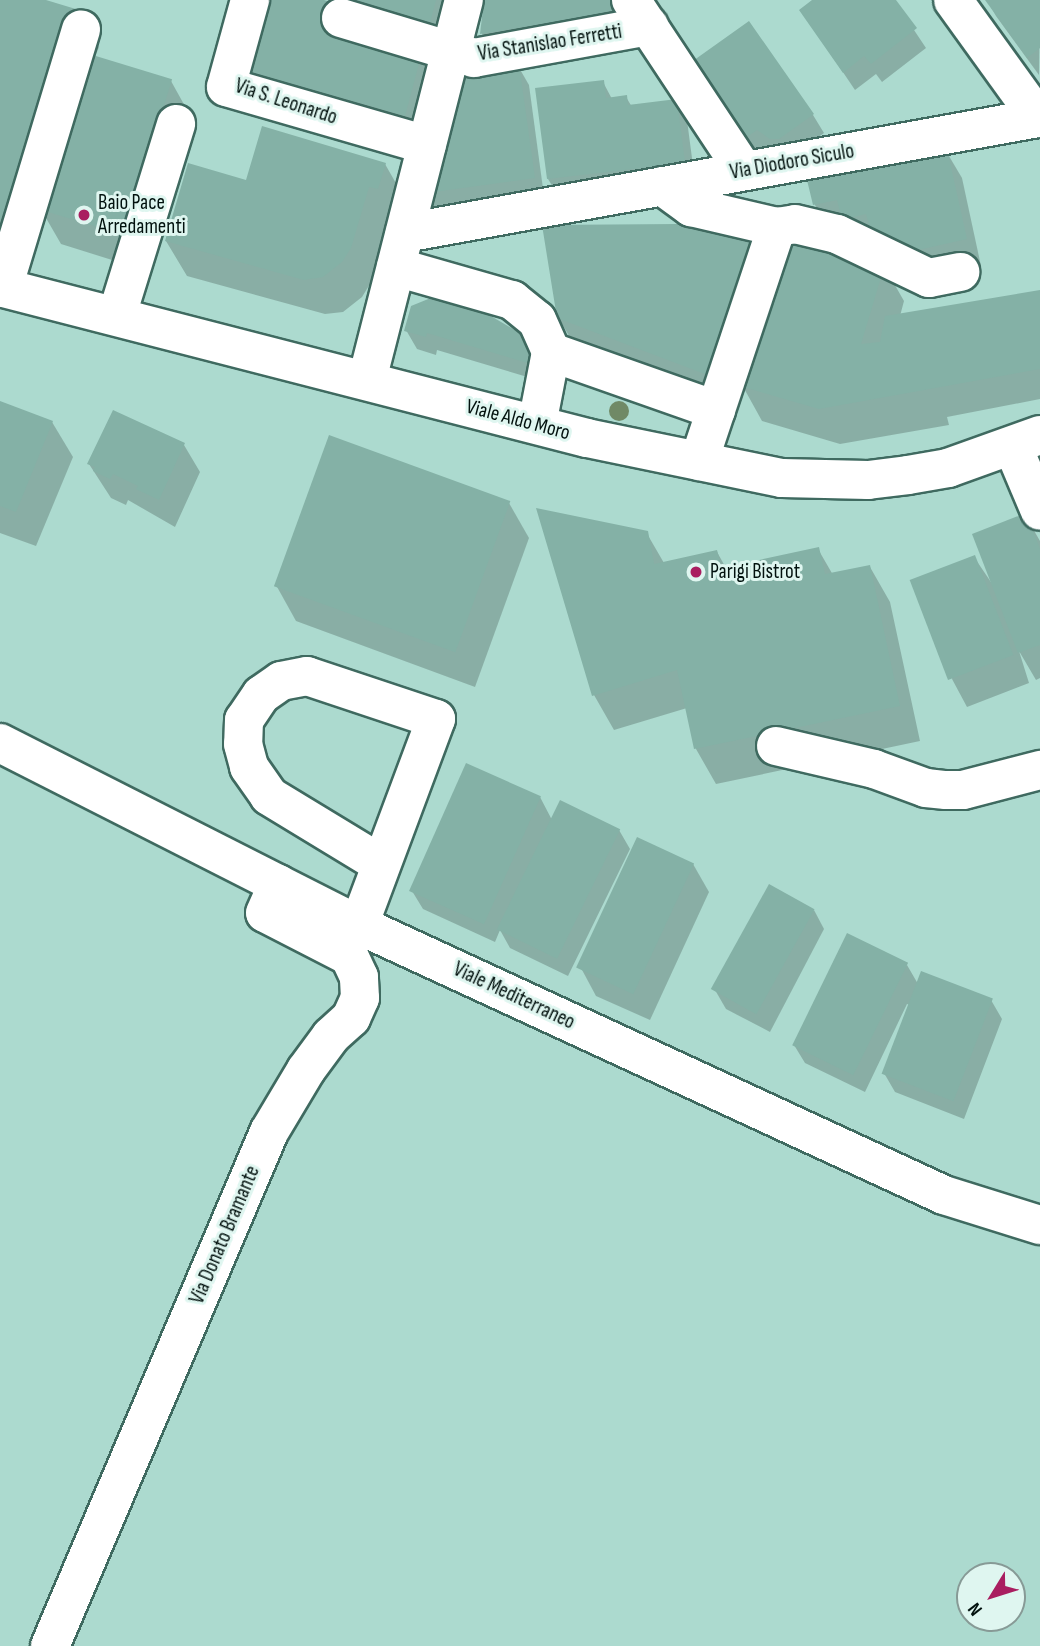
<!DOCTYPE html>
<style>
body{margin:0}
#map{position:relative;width:1040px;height:1646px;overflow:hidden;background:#acdacf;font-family:"Sofia Sans Condensed",sans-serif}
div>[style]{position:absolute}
.shadow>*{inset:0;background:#0003}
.building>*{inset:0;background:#84b1a6;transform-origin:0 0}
.roads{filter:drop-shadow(2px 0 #3f6a60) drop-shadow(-2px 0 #3f6a60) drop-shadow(0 2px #3f6a60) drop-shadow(0 -2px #3f6a60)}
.minor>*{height:38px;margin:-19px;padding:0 19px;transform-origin:19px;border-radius:19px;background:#fff}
.major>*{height:38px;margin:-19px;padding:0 19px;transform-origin:19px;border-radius:19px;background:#fff}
.trees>*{width:20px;height:20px;margin:-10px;border-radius:50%;background:#708966}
.dots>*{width:19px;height:19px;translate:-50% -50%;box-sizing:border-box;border:4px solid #dff6f0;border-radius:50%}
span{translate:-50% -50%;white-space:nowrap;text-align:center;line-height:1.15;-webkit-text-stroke:6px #dff6f0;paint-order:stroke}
.street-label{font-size:21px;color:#02110e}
.poi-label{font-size:21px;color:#02110e}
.left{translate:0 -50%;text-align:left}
.north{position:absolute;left:956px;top:1562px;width:70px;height:70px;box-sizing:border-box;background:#dff6f0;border:2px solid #879a96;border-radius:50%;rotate:232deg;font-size:19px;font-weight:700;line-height:28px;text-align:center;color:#02110e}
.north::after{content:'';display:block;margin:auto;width:24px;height:32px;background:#a91e60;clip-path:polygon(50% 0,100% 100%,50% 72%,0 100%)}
</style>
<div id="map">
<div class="shadow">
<div style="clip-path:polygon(0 0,40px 0,78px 12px,99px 47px,95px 57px,171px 81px,191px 117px,144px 270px,61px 244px,46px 218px,34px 257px,0 247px)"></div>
<div style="clip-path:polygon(318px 0,338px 6px,340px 0,459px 0,421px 56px,437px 84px,420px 143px,257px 97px,241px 69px)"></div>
<div style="clip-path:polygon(486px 0,621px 12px,492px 52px,482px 34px)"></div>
<div style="clip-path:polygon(815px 0,894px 0,926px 48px,882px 82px,876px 74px,855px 90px,801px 10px)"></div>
<div style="clip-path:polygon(987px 0,1040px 0,1039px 75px,996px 16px)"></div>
<div style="clip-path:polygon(518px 66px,529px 85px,544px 196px,431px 212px,420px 194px)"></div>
<div style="clip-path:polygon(686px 69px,813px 115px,824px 133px,790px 157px,782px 157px,769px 147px,750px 161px)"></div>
<div style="clip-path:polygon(603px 82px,612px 99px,626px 97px,632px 107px,676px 101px,687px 120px,695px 181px,559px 197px,548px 179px)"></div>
<div style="clip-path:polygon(946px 151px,962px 178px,981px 266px,926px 279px,830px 232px,815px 205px,809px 182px)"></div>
<div style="clip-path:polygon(385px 164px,405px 199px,389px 221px,370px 284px,362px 297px,343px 312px,325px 314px,187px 276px,166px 241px)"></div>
<div style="clip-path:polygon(884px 266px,904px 301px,900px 316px,1040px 292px,1040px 399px,947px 417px,949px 425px,840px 444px,762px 421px,741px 383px,730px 410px,579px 353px,558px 317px)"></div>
<div style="clip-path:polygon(406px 330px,535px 344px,541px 381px,437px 350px,436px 355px,417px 349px)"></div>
<div style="clip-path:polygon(0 403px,52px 422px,73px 457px,36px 546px,0 533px)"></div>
<div style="clip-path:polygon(184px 445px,200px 472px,175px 527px,128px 500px,126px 505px,111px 498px,89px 464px)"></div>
<div style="clip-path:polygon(509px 503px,529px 538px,475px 687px,296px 621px,276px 585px)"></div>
<div style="clip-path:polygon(1025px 515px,1040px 541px,1040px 678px,1036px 680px,1019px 651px,1029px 683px,967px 707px,952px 679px,974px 557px,995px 588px)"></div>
<div style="clip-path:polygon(646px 532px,664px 563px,717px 552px,726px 568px,818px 549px,833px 575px,870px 567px,890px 602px,920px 741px,716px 784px,696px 749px,687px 708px,614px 730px,594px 695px)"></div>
<div style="clip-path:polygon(540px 797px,552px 820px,619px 830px,630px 849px,568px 976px,510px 948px,500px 930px,495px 942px,423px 909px,412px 891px)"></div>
<div style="clip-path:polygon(693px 864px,709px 892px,650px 1020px,596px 996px,581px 968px)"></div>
<div style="clip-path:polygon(814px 910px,824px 929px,770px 1032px,726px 1009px,715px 990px)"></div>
<div style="clip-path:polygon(907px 965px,918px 984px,991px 1000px,1002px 1019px,964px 1119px,895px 1092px,884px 1073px,910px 1005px,907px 1004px,865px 1092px,805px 1063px,794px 1045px)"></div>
</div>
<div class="building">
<div style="clip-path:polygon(0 0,46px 0,79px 10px,14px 223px,0 219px)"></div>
<div style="clip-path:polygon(259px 0,324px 0,337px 4px,338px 0,436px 0,405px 116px,239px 69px)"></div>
<div style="clip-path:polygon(484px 0,615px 0,623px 11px,480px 34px)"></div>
<div style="clip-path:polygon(812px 0,896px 0,917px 28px,871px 64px,864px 56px,843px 73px,799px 10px)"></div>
<div style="clip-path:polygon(985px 0,1040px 0,1040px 48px,1027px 58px)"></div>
<div style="clip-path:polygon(749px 21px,814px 114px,779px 139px,770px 139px,757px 130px,738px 143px,683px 68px)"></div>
<div style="left:86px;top:53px;width:90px;height:163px;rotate:17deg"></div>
<div style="clip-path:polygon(519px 64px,535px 178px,419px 194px,452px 74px)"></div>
<div style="clip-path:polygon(604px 80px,606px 98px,627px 95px,628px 105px,677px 99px,685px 163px,547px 179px,535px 88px)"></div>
<div style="clip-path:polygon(262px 126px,386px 163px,378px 189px,369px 187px,351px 248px,342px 262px,323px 277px,304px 280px,165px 241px,188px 163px,246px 180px)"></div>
<div style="clip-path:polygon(947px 149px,967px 239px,909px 252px,871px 232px,866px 214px,842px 220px,837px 200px,813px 205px,807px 180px)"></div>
<div style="clip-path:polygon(689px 218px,761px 239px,710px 376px,557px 318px,542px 225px,678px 224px)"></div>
<div style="clip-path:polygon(787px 228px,885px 264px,861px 344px,880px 342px,885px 316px,1040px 290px,1040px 369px,819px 409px,740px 386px)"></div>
<div style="clip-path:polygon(448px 291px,537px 343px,531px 364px,427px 333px,426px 337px,404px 331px,411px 306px)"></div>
<div style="clip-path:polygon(0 401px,53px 421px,16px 512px,0 506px)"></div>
<div style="clip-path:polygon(113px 410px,185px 443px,159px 500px,136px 489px,138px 486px,113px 474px,110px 479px,93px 471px,95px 467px,87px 464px)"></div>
<div style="left:329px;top:435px;width:193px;height:161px;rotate:20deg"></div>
<div style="clip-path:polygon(536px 508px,648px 531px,654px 564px,717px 550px,722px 568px,819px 547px,825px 574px,870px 565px,900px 706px,694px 749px,677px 670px,592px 696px)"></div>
<div style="clip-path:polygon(1026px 513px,1040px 549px,1040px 645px,1018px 653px,972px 534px)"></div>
<div style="left:975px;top:555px;width:107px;height:70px;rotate:69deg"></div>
<div style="left:466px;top:763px;width:82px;height:140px;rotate:24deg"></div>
<div style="left:560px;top:800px;width:67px;height:144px;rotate:26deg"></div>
<div style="left:637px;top:837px;width:63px;height:144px;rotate:25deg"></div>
<div style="left:769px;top:884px;width:52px;height:120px;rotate:29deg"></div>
<div style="left:847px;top:933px;width:68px;height:125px;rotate:26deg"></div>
<div style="left:921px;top:971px;width:77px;height:110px;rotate:21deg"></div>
</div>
<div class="roads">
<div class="minor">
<div style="left:250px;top:0;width:90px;rotate:105.4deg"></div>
<div style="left:226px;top:87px;width:209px;rotate:16.1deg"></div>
<div style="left:631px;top:0;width:205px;rotate:56.5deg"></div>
<div style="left:341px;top:18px;width:139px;rotate:16.7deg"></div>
<div style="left:474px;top:58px;width:178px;rotate:-10.4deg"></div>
<div style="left:662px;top:186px;width:36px;rotate:36deg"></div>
<div style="left:691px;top:207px;width:88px;rotate:13.1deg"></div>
<div style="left:777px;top:227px;width:18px;rotate:-9deg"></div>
<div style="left:795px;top:224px;width:43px;rotate:13.4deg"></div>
<div style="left:837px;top:234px;width:102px;rotate:25.6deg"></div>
<div style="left:929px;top:278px;width:32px;rotate:-11deg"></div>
<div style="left:405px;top:233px;width:643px;rotate:-10.3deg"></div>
<div style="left:1038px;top:118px;width:145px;rotate:-125.8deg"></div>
<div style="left:396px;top:267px;width:121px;rotate:15.9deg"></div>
<div style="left:512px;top:300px;width:32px;rotate:39deg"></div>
<div style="left:537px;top:320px;width:35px;rotate:66deg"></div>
<div style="left:551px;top:352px;width:74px;rotate:100.9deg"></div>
<div style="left:3px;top:288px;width:270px;rotate:-73.2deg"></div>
<div style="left:117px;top:315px;width:200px;rotate:-72.8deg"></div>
<div style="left:551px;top:352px;width:175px;rotate:19.4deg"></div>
<div style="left:367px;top:380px;width:392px;rotate:-75.7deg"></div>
<div style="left:1013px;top:447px;width:69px;rotate:67.1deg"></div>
<div style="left:699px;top:461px;width:247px;rotate:-71.6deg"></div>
<div style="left:0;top:743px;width:402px;rotate:26.9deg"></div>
<div style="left:359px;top:925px;width:644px;rotate:24.78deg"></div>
<div style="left:944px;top:1195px;width:101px;rotate:17.4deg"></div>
<div style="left:776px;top:746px;width:101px;rotate:13.2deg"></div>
<div style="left:874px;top:769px;width:55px;rotate:20.1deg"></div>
<div style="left:926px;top:788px;width:20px;rotate:6deg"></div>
<div style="left:946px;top:790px;width:17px"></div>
<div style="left:963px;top:790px;width:80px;rotate:-14.6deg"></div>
<div style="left:359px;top:925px;width:220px;rotate:-69.5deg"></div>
<div style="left:436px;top:719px;width:136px;rotate:-161.6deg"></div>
<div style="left:307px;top:676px;width:26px;rotate:169deg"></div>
<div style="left:281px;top:681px;width:24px;rotate:145deg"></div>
<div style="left:261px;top:695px;width:30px;rotate:124deg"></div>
<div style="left:244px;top:720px;width:24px;rotate:92deg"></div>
<div style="left:243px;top:744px;width:24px;rotate:75deg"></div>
<div style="left:249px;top:767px;width:35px;rotate:55deg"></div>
<div style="left:269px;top:796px;width:131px;rotate:31.3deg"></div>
<div style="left:50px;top:1646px;width:559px;rotate:-66.92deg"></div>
<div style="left:269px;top:1132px;width:72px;rotate:-59.2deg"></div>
<div style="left:306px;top:1070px;width:42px;rotate:-53.7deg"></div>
<div style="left:331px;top:1036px;width:27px;rotate:-42deg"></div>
<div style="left:351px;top:1018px;width:22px;rotate:-66deg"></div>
<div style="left:360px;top:998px;width:21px;rotate:-93deg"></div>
<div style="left:359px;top:977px;width:23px;rotate:-115deg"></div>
<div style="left:349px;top:956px;width:94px;rotate:-152.9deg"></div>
<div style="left:265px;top:913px;width:32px;rotate:-66deg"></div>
</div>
<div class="major">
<div style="left:0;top:287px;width:606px;rotate:14.43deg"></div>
<div style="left:587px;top:438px;width:199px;rotate:11.6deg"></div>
<div style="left:782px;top:478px;width:86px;rotate:1.3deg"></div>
<div style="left:868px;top:480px;width:40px;rotate:-7.1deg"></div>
<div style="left:908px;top:475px;width:41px;rotate:-9.9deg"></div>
<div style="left:948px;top:468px;width:98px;rotate:-19.7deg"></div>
</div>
</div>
<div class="trees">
<div style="left:619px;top:411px"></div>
</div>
<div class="dots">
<div style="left:84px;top:215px;background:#a91e60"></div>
<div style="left:696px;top:572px;background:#a91e60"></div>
</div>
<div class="street-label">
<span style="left:550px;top:43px;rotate:-9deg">Via Stanislao Ferretti</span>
<span style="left:286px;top:102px;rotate:18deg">Via S. Leonardo</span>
<span style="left:792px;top:162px;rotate:-10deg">Via Diodoro Siculo</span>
<span style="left:518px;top:420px;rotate:15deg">Viale Aldo Moro</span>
<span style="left:514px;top:996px;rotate:25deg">Viale Mediterraneo</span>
<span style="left:225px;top:1235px;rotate:-67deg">Via Donato Bramante</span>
</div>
<div class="poi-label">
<span class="left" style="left:98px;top:215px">Baio Pace<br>Arredamenti</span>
<span class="left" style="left:710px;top:572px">Parigi Bistrot</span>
</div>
<div class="north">N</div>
</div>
